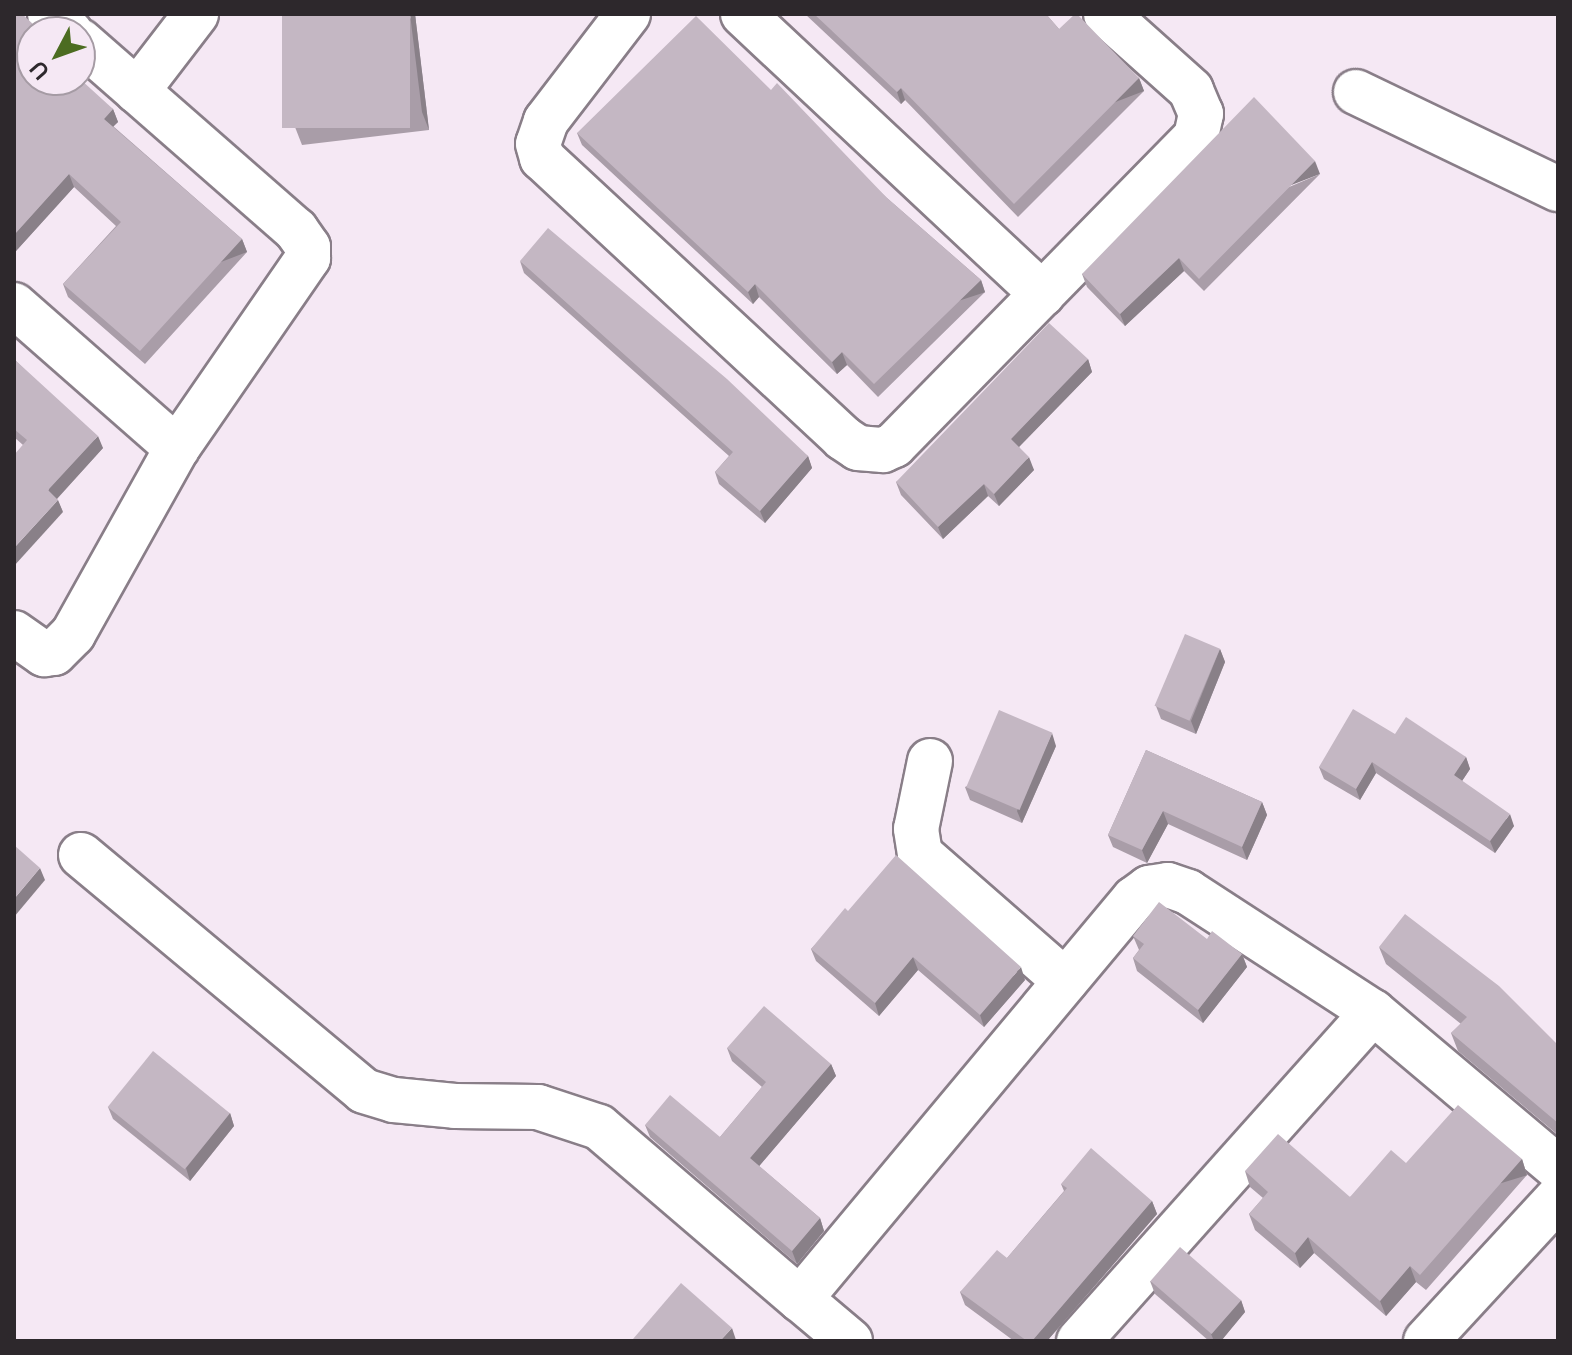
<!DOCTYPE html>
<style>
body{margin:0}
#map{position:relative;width:1572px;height:1355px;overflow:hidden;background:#f5e8f4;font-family:Lato,sans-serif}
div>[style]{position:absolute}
.roads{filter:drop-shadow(2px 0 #897e88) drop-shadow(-2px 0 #897e88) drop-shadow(0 2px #897e88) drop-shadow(0 -2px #897e88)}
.street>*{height:44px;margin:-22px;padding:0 22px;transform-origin:22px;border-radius:22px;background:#fff}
.wall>*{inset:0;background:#a99da8}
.shaded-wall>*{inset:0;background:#898088;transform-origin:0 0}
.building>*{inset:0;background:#c4b7c3;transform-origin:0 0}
span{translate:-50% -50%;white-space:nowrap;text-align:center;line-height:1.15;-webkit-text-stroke:6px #f5e8f4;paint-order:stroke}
.frame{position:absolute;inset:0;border:16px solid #2d282c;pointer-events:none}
.north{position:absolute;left:16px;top:16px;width:80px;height:80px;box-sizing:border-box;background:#f5e8f4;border:2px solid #a59ba4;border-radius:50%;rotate:229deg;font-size:22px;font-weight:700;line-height:32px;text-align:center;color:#2d282c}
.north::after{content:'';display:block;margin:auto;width:28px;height:36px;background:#4c6c21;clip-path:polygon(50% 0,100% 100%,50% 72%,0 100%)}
</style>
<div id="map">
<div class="roads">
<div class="street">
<div style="left:50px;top:14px;width:27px;rotate:42deg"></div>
<div style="left:628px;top:14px;width:135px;rotate:127.5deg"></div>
<div style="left:546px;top:121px;width:24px;rotate:109deg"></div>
<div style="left:538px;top:144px;width:15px;rotate:74deg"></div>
<div style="left:542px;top:158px;width:411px;rotate:42.9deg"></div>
<div style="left:843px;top:438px;width:18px;rotate:34deg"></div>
<div style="left:858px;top:448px;width:25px;rotate:5deg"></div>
<div style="left:883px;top:450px;width:12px;rotate:-24deg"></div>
<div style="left:894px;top:445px;width:431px;rotate:-45.6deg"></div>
<div style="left:1196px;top:137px;width:24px;rotate:-78deg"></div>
<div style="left:1201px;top:114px;width:26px;rotate:-113deg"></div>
<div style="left:1191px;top:90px;width:114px;rotate:-138.2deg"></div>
<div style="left:743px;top:14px;width:410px;rotate:43.1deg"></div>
<div style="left:137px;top:91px;width:97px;rotate:-52.5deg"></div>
<div style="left:1356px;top:92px;width:224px;rotate:25.7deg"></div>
<div style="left:14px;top:305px;width:217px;rotate:41.3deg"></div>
<div style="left:14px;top:633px;width:37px;rotate:35deg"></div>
<div style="left:44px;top:654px;width:10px;rotate:-6deg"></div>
<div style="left:54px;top:653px;width:27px;rotate:-45deg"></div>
<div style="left:73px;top:634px;width:213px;rotate:-60.8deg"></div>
<div style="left:177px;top:448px;width:231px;rotate:-55.4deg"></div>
<div style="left:308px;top:258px;width:11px;rotate:-90deg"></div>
<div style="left:308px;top:247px;width:21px;rotate:-125deg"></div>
<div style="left:296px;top:230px;width:287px;rotate:-138.8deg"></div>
<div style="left:930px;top:761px;width:69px;rotate:101.6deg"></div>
<div style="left:916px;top:829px;width:25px;rotate:81deg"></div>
<div style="left:920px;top:854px;width:193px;rotate:41.2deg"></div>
<div style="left:81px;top:855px;width:368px;rotate:39.8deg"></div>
<div style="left:364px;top:1091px;width:31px;rotate:17deg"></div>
<div style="left:394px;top:1100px;width:61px;rotate:5.6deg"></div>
<div style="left:455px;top:1106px;width:83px;rotate:0.7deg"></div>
<div style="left:538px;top:1107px;width:64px;rotate:18.2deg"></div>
<div style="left:599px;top:1127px;width:265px;rotate:40.6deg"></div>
<div style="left:850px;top:1341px;width:65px;rotate:-140deg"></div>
<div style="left:800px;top:1299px;width:521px;rotate:-50.14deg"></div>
<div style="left:1134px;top:899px;width:19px;rotate:-36deg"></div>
<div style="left:1149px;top:888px;width:19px;rotate:-9deg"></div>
<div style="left:1168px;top:885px;width:21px;rotate:19deg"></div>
<div style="left:1188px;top:892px;width:221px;rotate:33deg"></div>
<div style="left:1373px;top:1012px;width:242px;rotate:40.1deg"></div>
<div style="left:1079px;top:1341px;width:441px;rotate:-48.2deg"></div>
<div style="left:1426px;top:1341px;width:195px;rotate:-47.3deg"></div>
</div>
</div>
<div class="wall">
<div style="clip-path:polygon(14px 14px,34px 25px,37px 32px,32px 32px,32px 80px,75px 84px,113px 109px,118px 122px,113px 126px,242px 239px,247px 252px,145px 364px,68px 297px,63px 284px,116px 226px,74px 187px,16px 251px,14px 249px)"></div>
<div style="clip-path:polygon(415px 14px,429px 130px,302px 145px,295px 127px)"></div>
<div style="clip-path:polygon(805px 14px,1046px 14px,1059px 29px,1139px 78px,1144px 91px,1018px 217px,905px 100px,901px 104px)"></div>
<div style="clip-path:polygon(771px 90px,887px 198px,981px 280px,985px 292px,878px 397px,847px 365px,837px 374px,759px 297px,753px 304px,582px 145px,577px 133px)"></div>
<div style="clip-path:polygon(1320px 174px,1204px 291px,1184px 271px,1125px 326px,1087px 287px,1082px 274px)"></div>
<div style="clip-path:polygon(520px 261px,808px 456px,812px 468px,765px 523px,719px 484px,715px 472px,729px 456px,524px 273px)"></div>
<div style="clip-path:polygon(14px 359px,103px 448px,57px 499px,63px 512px,23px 445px,14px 437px)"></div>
<div style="clip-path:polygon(1088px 359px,1092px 372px,1019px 447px,1034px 470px,999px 506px,988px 496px,943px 539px,901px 495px,896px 482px)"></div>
<div style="clip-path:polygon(1220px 649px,1225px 662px,1196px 734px,1161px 719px,1156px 706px)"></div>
<div style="clip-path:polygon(1395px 734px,1466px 757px,1470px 769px,1462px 781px,1514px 826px,1495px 853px,1376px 773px,1360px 800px,1324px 779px,1319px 767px)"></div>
<div style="clip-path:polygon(1056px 746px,1022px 823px,970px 800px,965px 787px)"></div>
<div style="clip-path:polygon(1146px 750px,1262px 802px,1267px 815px,1247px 860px,1168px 824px,1147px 863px,1113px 847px,1108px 835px)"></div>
<div style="clip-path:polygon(848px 911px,1025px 980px,984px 1027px,918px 970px,879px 1016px,816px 961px,811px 949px)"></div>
<div style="clip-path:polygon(1133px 936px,1207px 939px,1242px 954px,1247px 967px,1203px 1023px,1137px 971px,1133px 958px,1139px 950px)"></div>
<div style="clip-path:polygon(1379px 947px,1558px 1045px,1558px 1135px,1458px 1051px,1451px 1033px,1461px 1024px,1386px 964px)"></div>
<div style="clip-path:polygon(727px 1048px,831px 1064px,836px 1076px,759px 1166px,820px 1218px,824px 1231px,797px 1264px,650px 1137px,645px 1125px,720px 1137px,762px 1087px,732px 1061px)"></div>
<div style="clip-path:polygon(108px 1107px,230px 1113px,234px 1126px,190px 1181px,113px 1119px)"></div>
<div style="clip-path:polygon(1522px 1159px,1527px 1175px,1426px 1290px,1416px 1282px,1386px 1316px,1314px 1253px,1300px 1268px,1255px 1230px,1249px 1214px,1263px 1198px,1250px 1187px,1245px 1171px,1350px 1197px,1406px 1163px)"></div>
<div style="clip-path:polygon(1061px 1184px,1152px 1201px,1157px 1214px,1047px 1341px,1014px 1341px,965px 1305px,960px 1292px,1007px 1258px,1064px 1191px)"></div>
<div style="clip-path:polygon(1150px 1281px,1241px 1300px,1245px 1312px,1221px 1341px,1209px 1341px,1155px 1294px)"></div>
</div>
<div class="shaded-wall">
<div style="clip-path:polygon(410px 14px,415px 14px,429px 130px,422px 112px)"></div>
<div style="clip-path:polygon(34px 25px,37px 32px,32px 32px,32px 45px,24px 37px)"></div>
<div style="left:1139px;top:78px;width:14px;height:177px;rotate:69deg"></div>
<div style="clip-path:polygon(901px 88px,905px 100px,901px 104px,897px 92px)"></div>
<div style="clip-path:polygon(113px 109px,118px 122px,109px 131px,104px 119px)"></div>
<div style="left:1315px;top:161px;width:14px;height:165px;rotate:69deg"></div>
<div style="clip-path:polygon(69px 174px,74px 187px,16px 251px,14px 246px,14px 235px)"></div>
<div style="left:242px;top:239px;width:14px;height:151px;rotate:69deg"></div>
<div style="clip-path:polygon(1179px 258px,1184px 271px,1125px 326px,1120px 314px)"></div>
<div style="left:981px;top:280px;width:13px;height:149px;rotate:72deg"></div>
<div style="clip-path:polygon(755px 284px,759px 297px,753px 304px,748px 292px)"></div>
<div style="clip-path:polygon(842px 352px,847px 365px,837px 374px,832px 362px)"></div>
<div style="clip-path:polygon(1088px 359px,1092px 372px,1015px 451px,1011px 439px)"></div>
<div style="clip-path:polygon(98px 436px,103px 448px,53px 503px,48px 490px)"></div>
<div style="clip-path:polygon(808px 456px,812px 468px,765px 523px,760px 511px)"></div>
<div style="clip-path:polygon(1029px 457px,1034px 470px,999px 506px,994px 494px)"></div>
<div style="clip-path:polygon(984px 484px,988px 496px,943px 539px,938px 527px)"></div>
<div style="clip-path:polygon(58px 500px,63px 512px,14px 566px,14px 548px)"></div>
<div style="clip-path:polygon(1220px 649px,1225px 662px,1196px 734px,1191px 721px)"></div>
<div style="clip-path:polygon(1052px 733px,1056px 746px,1022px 823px,1017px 811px)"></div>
<div style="clip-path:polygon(1466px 757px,1470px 769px,1458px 787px,1454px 775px)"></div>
<div style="clip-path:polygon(1372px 762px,1376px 773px,1360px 800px,1356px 789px)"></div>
<div style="clip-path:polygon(1262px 802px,1267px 815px,1247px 860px,1242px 847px)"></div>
<div style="clip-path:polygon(1163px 811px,1168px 824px,1147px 863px,1142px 850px)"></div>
<div style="clip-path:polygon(1510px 814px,1514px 826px,1495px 853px,1490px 841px)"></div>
<div style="clip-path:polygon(40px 868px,45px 880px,14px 917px,14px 899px)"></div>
<div style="clip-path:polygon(1242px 954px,1247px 967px,1203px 1023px,1198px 1010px)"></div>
<div style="clip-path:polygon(913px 957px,918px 970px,879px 1016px,875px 1003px)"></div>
<div style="clip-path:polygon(1021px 967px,1025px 980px,984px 1027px,980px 1015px)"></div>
<div style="clip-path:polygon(831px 1064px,836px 1076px,755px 1171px,750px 1158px)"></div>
<div style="clip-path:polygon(230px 1113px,234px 1126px,190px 1181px,186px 1168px)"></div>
<div style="left:1522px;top:1159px;width:17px;height:154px;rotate:73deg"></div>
<div style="clip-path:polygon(1152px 1201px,1157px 1214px,1047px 1341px,1032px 1341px)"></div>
<div style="clip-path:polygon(820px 1218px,824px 1231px,797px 1264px,792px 1251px)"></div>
<div style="clip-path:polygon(1308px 1237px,1314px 1253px,1300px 1268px,1295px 1253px)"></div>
<div style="clip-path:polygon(1410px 1266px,1416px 1282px,1386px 1316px,1380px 1301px)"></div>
<div style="clip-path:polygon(1241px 1300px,1245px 1312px,1221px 1341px,1214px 1341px,1211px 1334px)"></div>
<div style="clip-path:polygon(732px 1328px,736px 1340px,720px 1341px)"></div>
</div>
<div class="building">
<div style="clip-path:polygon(14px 14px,22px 14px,34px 25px,24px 37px,32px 44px,32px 80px,71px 80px,75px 84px,80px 79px,113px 109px,104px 119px,242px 239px,140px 351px,63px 284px,121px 222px,69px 174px,14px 235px)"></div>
<div style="left:282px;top:14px;width:128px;height:114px"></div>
<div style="clip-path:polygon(814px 14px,1046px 14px,1059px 29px,1075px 14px,1077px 14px,1139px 78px,1014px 204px,901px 88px,897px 92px)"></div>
<div style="clip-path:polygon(696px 16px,771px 90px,777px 83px,887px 198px,981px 280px,874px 384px,842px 352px,832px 362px,755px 284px,748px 292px,577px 133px)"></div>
<div style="clip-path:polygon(1254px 97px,1315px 161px,1199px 279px,1179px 258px,1120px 314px,1082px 274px)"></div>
<div style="clip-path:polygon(548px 228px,727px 379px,808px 456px,760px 511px,715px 472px,733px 452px,520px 261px)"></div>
<div style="clip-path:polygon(1049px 323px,1088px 359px,1011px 439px,1029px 457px,994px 494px,984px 484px,938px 527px,896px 482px)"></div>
<div style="clip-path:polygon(14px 359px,98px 436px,48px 490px,58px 500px,14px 548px,14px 455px,27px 440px,14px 429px)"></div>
<div style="left:1185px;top:634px;width:38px;height:78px;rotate:23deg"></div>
<div style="clip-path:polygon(1353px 709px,1395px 734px,1406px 717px,1466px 757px,1454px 775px,1510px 814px,1490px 841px,1372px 762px,1356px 789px,1319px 767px)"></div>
<div style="left:999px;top:710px;width:58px;height:84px;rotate:23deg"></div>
<div style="clip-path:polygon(1146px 750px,1262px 802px,1242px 847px,1163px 811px,1142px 850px,1108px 835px)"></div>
<div style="clip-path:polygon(14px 845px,40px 868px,14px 899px)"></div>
<div style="clip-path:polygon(896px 855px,1021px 967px,980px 1015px,913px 957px,875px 1003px,811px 949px,845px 908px,848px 911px)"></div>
<div style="clip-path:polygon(1159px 902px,1207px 939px,1212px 931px,1242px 954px,1198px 1010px,1133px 958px,1144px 944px,1133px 936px)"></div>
<div style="clip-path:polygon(1405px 914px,1499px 986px,1558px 1045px,1558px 1123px,1451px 1033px,1467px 1017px,1379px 947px)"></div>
<div style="clip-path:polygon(764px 1006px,831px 1064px,750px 1158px,820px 1218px,792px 1251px,645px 1125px,670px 1095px,720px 1137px,766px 1082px,727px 1048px)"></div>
<div style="left:153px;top:1051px;width:99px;height:72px;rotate:39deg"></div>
<div style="clip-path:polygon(1458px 1105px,1522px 1159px,1420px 1275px,1410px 1266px,1380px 1301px,1308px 1237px,1295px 1253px,1249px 1214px,1268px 1192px,1245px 1171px,1278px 1134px,1350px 1197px,1391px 1150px,1406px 1163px)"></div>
<div style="clip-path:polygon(1091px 1148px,1152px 1201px,1032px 1341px,1027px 1341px,960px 1292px,997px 1250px,1007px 1258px,1067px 1188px,1061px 1184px)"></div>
<div style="left:1180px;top:1247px;width:81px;height:45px;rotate:41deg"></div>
<div style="clip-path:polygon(681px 1283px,732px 1328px,720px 1341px,635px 1341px,633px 1339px)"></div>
</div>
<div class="frame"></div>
<div class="north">U</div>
</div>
